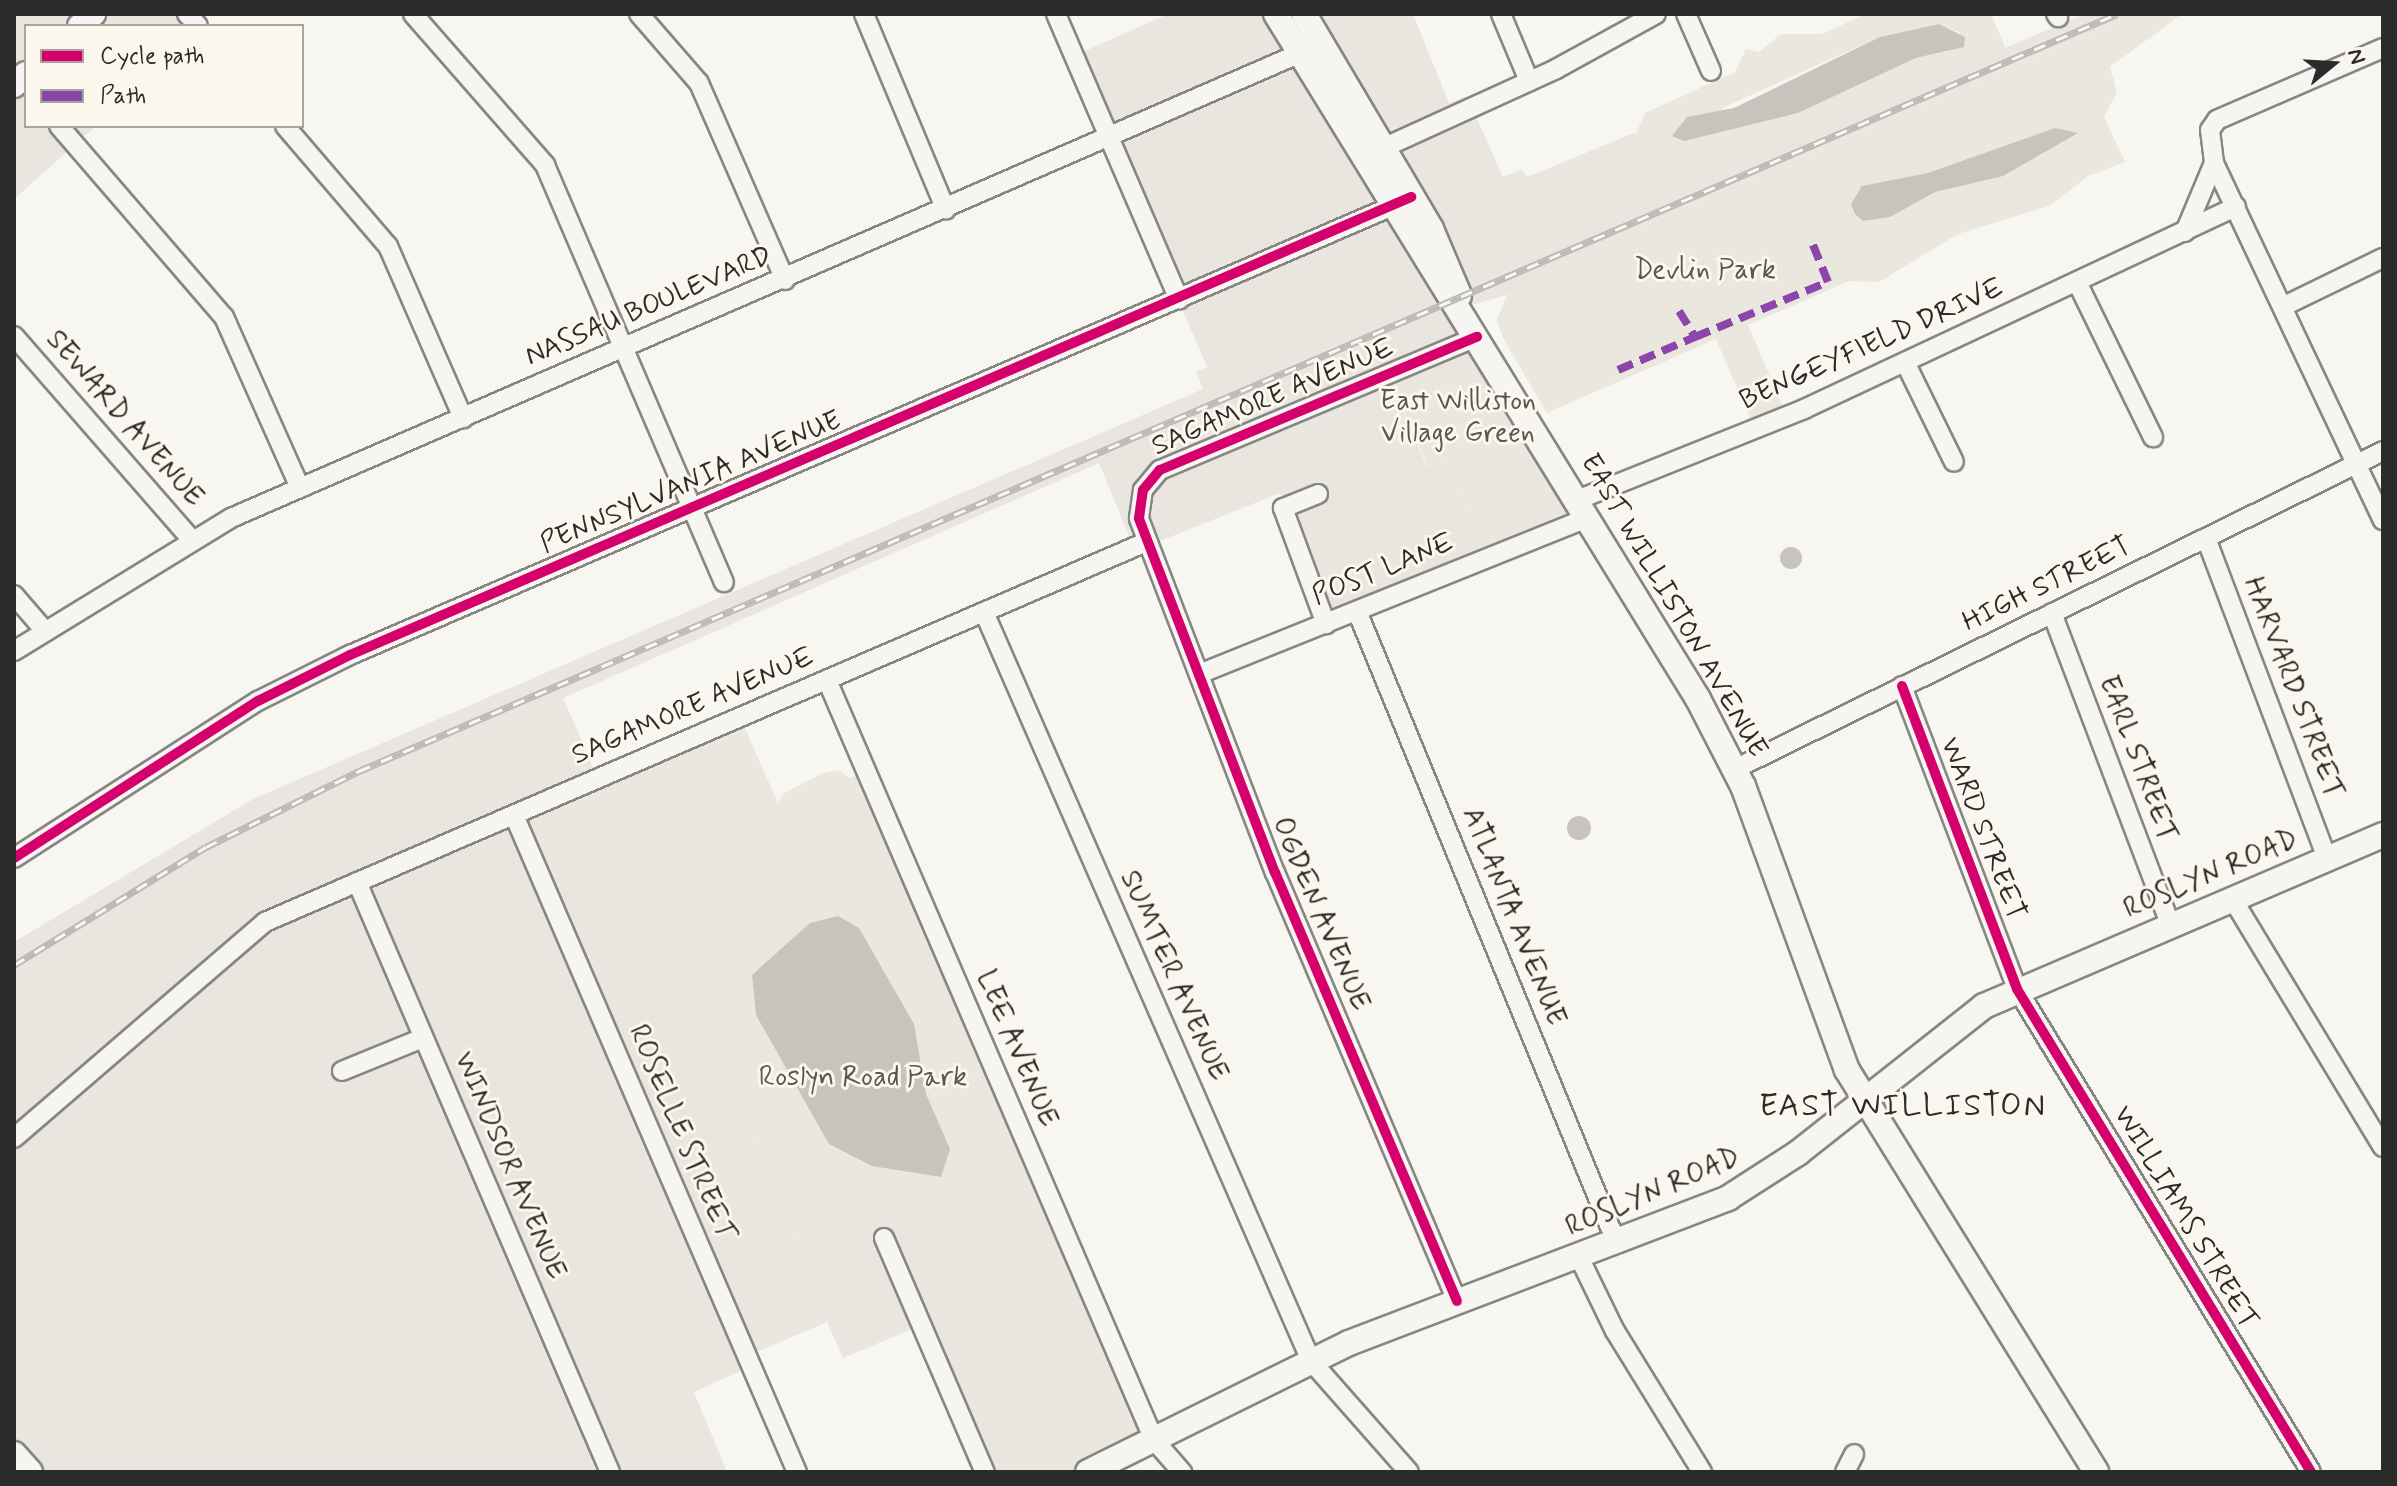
<!DOCTYPE html>
<style>
body{margin:0}
#map{position:relative;width:2397px;height:1486px;overflow:hidden;background:#f8f6f0;font-family:Mynerve,sans-serif}
div>[style]{position:absolute}
.built>*{inset:0;background:#e9e6df}
.green>*{inset:0;background:#e9e7de}
.water>*{inset:0;background:#c6c4bd}
.round{border-radius:50%}
.roads{filter:drop-shadow(2px 0 #878684) drop-shadow(-2px 0 #878684) drop-shadow(0 2px #878684) drop-shadow(0 -2px #878684)}
.minor>*{height:18px;margin:-9px;padding:0 9px;transform-origin:9px;border-radius:9px;background:#f6f5f1}
.major>*{height:24px;margin:-12px;padding:0 12px;transform-origin:12px;border-radius:12px;background:#f6f5f1}
.rail>*{height:7px;margin-top:-3.5px;transform-origin:0;background:repeating-linear-gradient(90deg,#fbf7ec 0 12px,#bcbab8 0 24px);box-sizing:border-box;border-block:2px solid #bcbab8}
.quiet>*{height:8px;margin-top:-4px;transform-origin:0;background:repeating-linear-gradient(90deg,#8e44ad 0 16px,transparent 0 24px)}
.cycleway>*{height:10px;margin:-5px;padding:0 5px;transform-origin:5px;border-radius:5px;background:#d6006c}
span{translate:-50% -50%;white-space:nowrap;text-align:center;line-height:1.15;-webkit-text-stroke:6px #fbf7ec;paint-order:stroke}
.park-label{font-size:28px;color:#585754}
.street-label{font-size:28px;color:#2b2b2b}
.quarter-label{font-size:32px;color:#2b2b2b;letter-spacing:2px}
.frame{position:absolute;inset:0;border:16px solid #2b2b2b;pointer-events:none}
.legend{position:absolute;left:24px;top:24px;width:280px;height:104px;box-sizing:border-box;background:#fbf7ec;border:2px solid #a8a59f;margin:0;padding:10px 14px;list-style:none;font-size:24px;color:#2b2b2b}
.legend li{display:flex;align-items:center;gap:16px;height:40px}
.legend b{width:40px;border:2px solid #a8a59f}
.north{position:absolute;left:2293px;top:24px;width:80px;height:80px;-webkit-text-stroke:6px #fbf7ec;paint-order:stroke;rotate:72deg;font-size:22px;font-weight:700;line-height:32px;text-align:center;color:#2b2b2b}
.north::after{content:'';display:block;margin:auto;width:28px;height:36px;background:#2b2b2b;clip-path:polygon(50% 0,100% 100%,50% 72%,0 100%)}
</style>
<div id="map">
<div class="built">
<div style="clip-path:polygon(14px 14px,187px 14px,196px 26px,26px 26px,26px 126px,96px 126px,14px 199px)"></div>
<div style="clip-path:polygon(1168px 14px,1413px 14px,1449px 103px,1467px 96px,1503px 177px,1522px 169px,1527px 177px,1634px 133px,1666px 191px,2085px 14px,2134px 14px,1597px 245px,1507px 295px,1446px 312px,1475px 361px,1397px 395px,1427px 467px,1444px 461px,1485px 557px,1329px 620px,1280px 493px,1135px 551px,1099px 463px,563px 698px,598px 778px,543px 878px,625px 842px,800px 1252px,899px 1211px,1007px 1472px,972px 1472px,912px 1329px,843px 1358px,827px 1322px,747px 1356px,751px 1366px,694px 1392px,727px 1472px,14px 1472px,14px 942px,253px 799px,1203px 389px,1196px 372px,1207px 367px,1074px 56px)"></div>
</div>
<div class="green">
<div style="clip-path:polygon(evenodd,1867px 14px,1991px 14px,2006px 49px,1666px 191px,1655px 182px,1633px 140px,1645px 113px,1735px 72px,1746px 49px,1759px 52px,1781px 34px,1821px 34px,1867px 14px,1939px 24px,1960px 33px,1949px 51px,1916px 58px,1798px 113px,1728px 128px,1722px 108px,1880px 37px,1939px 24px)"></div>
<div style="clip-path:polygon(2134px 14px,2182px 14px,2110px 67px,2117px 92px,2104px 117px,2125px 162px,2088px 176px,2049px 206px,1958px 234px,1879px 282px,1849px 281px,1748px 325px,1786px 414px,1754px 428px,1716px 339px,1547px 413px,1504px 340px,1497px 320px,1507px 295px,1597px 245px)"></div>
<div style="clip-path:polygon(1259px 26px,1273px 39px,1269px 50px,1208px 76px,1198px 53px)"></div>
<div style="clip-path:polygon(1173px 134px,1182px 154px,1170px 159px,1183px 189px,1159px 200px,1137px 149px)"></div>
<div style="clip-path:polygon(1475px 361px,1576px 520px,1485px 557px,1444px 461px,1428px 467px,1397px 394px)"></div>
<div style="clip-path:polygon(1357px 548px,1366px 575px,1334px 592px,1322px 560px)"></div>
<div style="clip-path:polygon(740px 717px,778px 803px,784px 793px,823px 773px,839px 770px,850px 778px,867px 771px,1153px 1439px,1087px 1472px,1007px 1472px,899px 1212px,800px 1252px,625px 843px,543px 878px,516px 817px)"></div>
</div>
<div class="water">
<div style="clip-path:polygon(1939px 24px,1965px 37px,1964px 47px,1916px 58px,1798px 113px,1684px 141px,1672px 136px,1687px 117px,1734px 108px,1880px 37px)"></div>
<div style="clip-path:polygon(2055px 128px,2078px 133px,2003px 176px,1935px 192px,1890px 217px,1863px 221px,1855px 214px,1851px 204px,1862px 186px,1928px 173px)"></div>
<div class="round" style="left:1780px;top:547px;width:22px;height:22px"></div>
<div class="round" style="left:1567px;top:816px;width:24px;height:24px"></div>
<div style="clip-path:polygon(838px 916px,859px 928px,914px 1024px,926px 1094px,950px 1149px,941px 1177px,872px 1166px,829px 1144px,756px 1015px,752px 975px,810px 923px)"></div>
</div>
<div class="roads">
<div class="minor">
<div style="left:187px;top:14px;width:16px;rotate:47deg"></div>
<div style="left:413px;top:14px;width:201px;rotate:48.8deg"></div>
<div style="left:545px;top:165px;width:454px;rotate:66.8deg"></div>
<div style="left:639px;top:14px;width:91px;rotate:49deg"></div>
<div style="left:699px;top:83px;width:215px;rotate:66.4deg"></div>
<div style="left:864px;top:14px;width:212px;rotate:67.3deg"></div>
<div style="left:1056px;top:14px;width:311px;rotate:66.7deg"></div>
<div style="left:1501px;top:14px;width:73px;rotate:67.3deg"></div>
<div style="left:1686px;top:14px;width:62px;rotate:66.3deg"></div>
<div style="left:2056px;top:14px;width:4px;rotate:56deg"></div>
<div style="left:2383px;top:48px;width:181px;rotate:156.6deg"></div>
<div style="left:2217px;top:120px;width:12px;rotate:125deg"></div>
<div style="left:2210px;top:130px;width:33px;rotate:83deg"></div>
<div style="left:2214px;top:163px;width:395px;rotate:64.7deg"></div>
<div style="left:59px;top:126px;width:252px;rotate:49.2deg"></div>
<div style="left:224px;top:317px;width:187px;rotate:66deg"></div>
<div style="left:285px;top:126px;width:158px;rotate:49.4deg"></div>
<div style="left:388px;top:246px;width:188px;rotate:66.4deg"></div>
<div style="left:1372px;top:153px;width:202px;rotate:-24.5deg"></div>
<div style="left:1556px;top:69px;width:114px;rotate:-28.8deg"></div>
<div style="left:2185px;top:232px;width:75px;rotate:-67.2deg"></div>
<div style="left:2077px;top:282px;width:173px;rotate:63.9deg"></div>
<div style="left:2284px;top:306px;width:110px;rotate:-25.9deg"></div>
<div style="left:14px;top:336px;width:269px;rotate:48.9deg"></div>
<div style="left:1905px;top:362px;width:111px;rotate:63.9deg"></div>
<div style="left:1318px;top:494px;width:38px;rotate:158deg"></div>
<div style="left:1283px;top:508px;width:124px;rotate:69.7deg"></div>
<div style="left:1577px;top:500px;width:245px;rotate:-21.8deg"></div>
<div style="left:1804px;top:409px;width:477px;rotate:-25.1deg"></div>
<div style="left:2206px;top:538px;width:342px;rotate:69.3deg"></div>
<div style="left:14px;top:595px;width:48px;rotate:49.3deg"></div>
<div style="left:1357px;top:611px;width:684px;rotate:67.67deg"></div>
<div style="left:984px;top:612px;width:817px;rotate:66.41deg"></div>
<div style="left:1311px;top:1361px;width:148px;rotate:48.6deg"></div>
<div style="left:2052px;top:613px;width:333px;rotate:69.2deg"></div>
<div style="left:14px;top:651px;width:255px;rotate:-31.5deg"></div>
<div style="left:231px;top:518px;width:1179px;rotate:-23.5deg"></div>
<div style="left:1199px;top:674px;width:419px;rotate:-21.9deg"></div>
<div style="left:827px;top:680px;width:827px;rotate:66.72deg"></div>
<div style="left:1154px;top:1440px;width:43px;rotate:48.8deg"></div>
<div style="left:1902px;top:686px;width:324px;rotate:69.2deg"></div>
<div style="left:2017px;top:989px;width:565px;rotate:58.67deg"></div>
<div style="left:1735px;top:769px;width:722px;rotate:-26.14deg"></div>
<div style="left:514px;top:815px;width:715px;rotate:66.7deg"></div>
<div style="left:14px;top:858px;width:290px;rotate:-32.8deg"></div>
<div style="left:258px;top:701px;width:103px;rotate:-26.6deg"></div>
<div style="left:350px;top:655px;width:1148px;rotate:-23.3deg"></div>
<div style="left:357px;top:882px;width:642px;rotate:66.79deg"></div>
<div style="left:2232px;top:898px;width:291px;rotate:58.8deg"></div>
<div style="left:342px;top:1071px;width:87px;rotate:-22.2deg"></div>
<div style="left:14px;top:1138px;width:331px;rotate:-40.7deg"></div>
<div style="left:265px;top:922px;width:959px;rotate:-23.33deg"></div>
<div style="left:884px;top:1238px;width:255px;rotate:66.7deg"></div>
<div style="left:1579px;top:1257px;width:82px;rotate:64.1deg"></div>
<div style="left:1615px;top:1331px;width:166px;rotate:58.3deg"></div>
<div style="left:1457px;top:1301px;width:465px;rotate:-113deg"></div>
<div style="left:1275px;top:873px;width:380px;rotate:-111deg"></div>
<div style="left:1139px;top:518px;width:28px;rotate:-82deg"></div>
<div style="left:1143px;top:490px;width:26px;rotate:-50deg"></div>
<div style="left:1160px;top:470px;width:344px;rotate:-22.8deg"></div>
<div style="left:1845px;top:1472px;width:20px;rotate:-63deg"></div>
</div>
<div class="major">
<div style="left:1276px;top:14px;width:805px;rotate:58.36deg"></div>
<div style="left:1698px;top:699px;width:98px;rotate:62.7deg"></div>
<div style="left:1743px;top:786px;width:302px;rotate:69.9deg"></div>
<div style="left:1847px;top:1070px;width:473px;rotate:58.2deg"></div>
<div style="left:1304px;top:14px;width:250px;rotate:59.4deg"></div>
<div style="left:1431px;top:229px;width:72px;rotate:67deg"></div>
<div style="left:80px;top:26px;width:18px;rotate:-43deg"></div>
<div style="left:14px;top:85px;width:16px;rotate:-43deg"></div>
<div style="left:14px;top:1454px;width:24px;rotate:48deg"></div>
<div style="left:1088px;top:1472px;width:291px;rotate:-26.3deg"></div>
<div style="left:1349px;top:1343px;width:406px;rotate:-20.9deg"></div>
<div style="left:1728px;top:1198px;width:83px;rotate:-32.7deg"></div>
<div style="left:1798px;top:1153px;width:237px;rotate:-38.3deg"></div>
<div style="left:1984px;top:1006px;width:434px;rotate:-23.2deg"></div>
</div>
</div>
<div class="rail">
<div style="left:14px;top:965px;width:225px;rotate:-31.6deg"></div>
<div style="left:206px;top:847px;width:171px;rotate:-26.4deg"></div>
<div style="left:359px;top:771px;width:1914px;rotate:-23.3deg"></div>
</div>
<div class="quiet">
<div style="left:1679px;top:311px;width:31px;rotate:58deg"></div>
<div style="left:1695px;top:337px;width:144px;rotate:-22.5deg"></div>
<div style="left:1828px;top:282px;width:45px;rotate:-112deg"></div>
<div style="left:1618px;top:370px;width:84px;rotate:-23.2deg"></div>
</div>
<div class="cycleway">
<div style="left:1902px;top:686px;width:324px;rotate:69.2deg"></div>
<div style="left:2017px;top:989px;width:565px;rotate:58.67deg"></div>
<div style="left:14px;top:858px;width:290px;rotate:-32.8deg"></div>
<div style="left:258px;top:701px;width:103px;rotate:-26.6deg"></div>
<div style="left:350px;top:655px;width:1156px;rotate:-23.35deg"></div>
<div style="left:1457px;top:1301px;width:465px;rotate:-113deg"></div>
<div style="left:1275px;top:873px;width:380px;rotate:-111deg"></div>
<div style="left:1139px;top:518px;width:28px;rotate:-82deg"></div>
<div style="left:1143px;top:490px;width:26px;rotate:-50deg"></div>
<div style="left:1160px;top:470px;width:344px;rotate:-22.8deg"></div>
</div>
<div class="park-label">
<span style="left:1705px;top:271px">Devlin Park</span>
<span style="left:1458px;top:418px">East Williston<br>Village Green</span>
<span style="left:863px;top:1078px">Roslyn Road Park</span>
</div>
<div class="street-label">
<span style="left:649px;top:307px;rotate:-23deg">NASSAU BOULEVARD</span>
<span style="left:1872px;top:345px;rotate:-24deg">BENGEYFIELD DRIVE</span>
<span style="left:1273px;top:398px;rotate:-23deg">SAGAMORE AVENUE</span>
<span style="left:124px;top:419px;rotate:49deg">SEWARD AVENUE</span>
<span style="left:691px;top:483px;rotate:-23deg">PENNSYLVANIA AVENUE</span>
<span style="left:1383px;top:570px;rotate:-22deg">POST LANE</span>
<span style="left:2047px;top:585px;rotate:-26deg">HIGH STREET</span>
<span style="left:1673px;top:606px;rotate:60deg">EAST WILLISTON AVENUE</span>
<span style="left:2293px;top:688px;rotate:69deg">HARVARD STREET</span>
<span style="left:693px;top:707px;rotate:-23deg">SAGAMORE AVENUE</span>
<span style="left:2137px;top:759px;rotate:69deg">EARL STREET</span>
<span style="left:1982px;top:829px;rotate:69deg">WARD STREET</span>
<span style="left:2211px;top:875px;rotate:-23deg">ROSLYN ROAD</span>
<span style="left:1320px;top:914px;rotate:67deg">OGDEN AVENUE</span>
<span style="left:1513px;top:917px;rotate:68deg">ATLANTA AVENUE</span>
<span style="left:1173px;top:976px;rotate:66deg">SUMTER AVENUE</span>
<span style="left:1016px;top:1049px;rotate:67deg">LEE AVENUE</span>
<span style="left:681px;top:1133px;rotate:67deg">ROSELLE STREET</span>
<span style="left:509px;top:1166px;rotate:67deg">WINDSOR AVENUE</span>
<span style="left:1653px;top:1193px;rotate:-23deg">ROSLYN ROAD</span>
<span style="left:2185px;top:1218px;rotate:59deg">WILLIAMS STREET</span>
</div>
<div class="quarter-label">
<span style="left:1903px;top:1106px">EAST WILLISTON</span>
</div>
<div class="frame"></div>
<ul class="legend">
<li><b style="height:10px;background:#d6006c"></b>Cycle path</li>
<li><b style="height:10px;background:#8e44ad"></b>Path</li>
</ul>
<div class="north">N</div>
</div>
